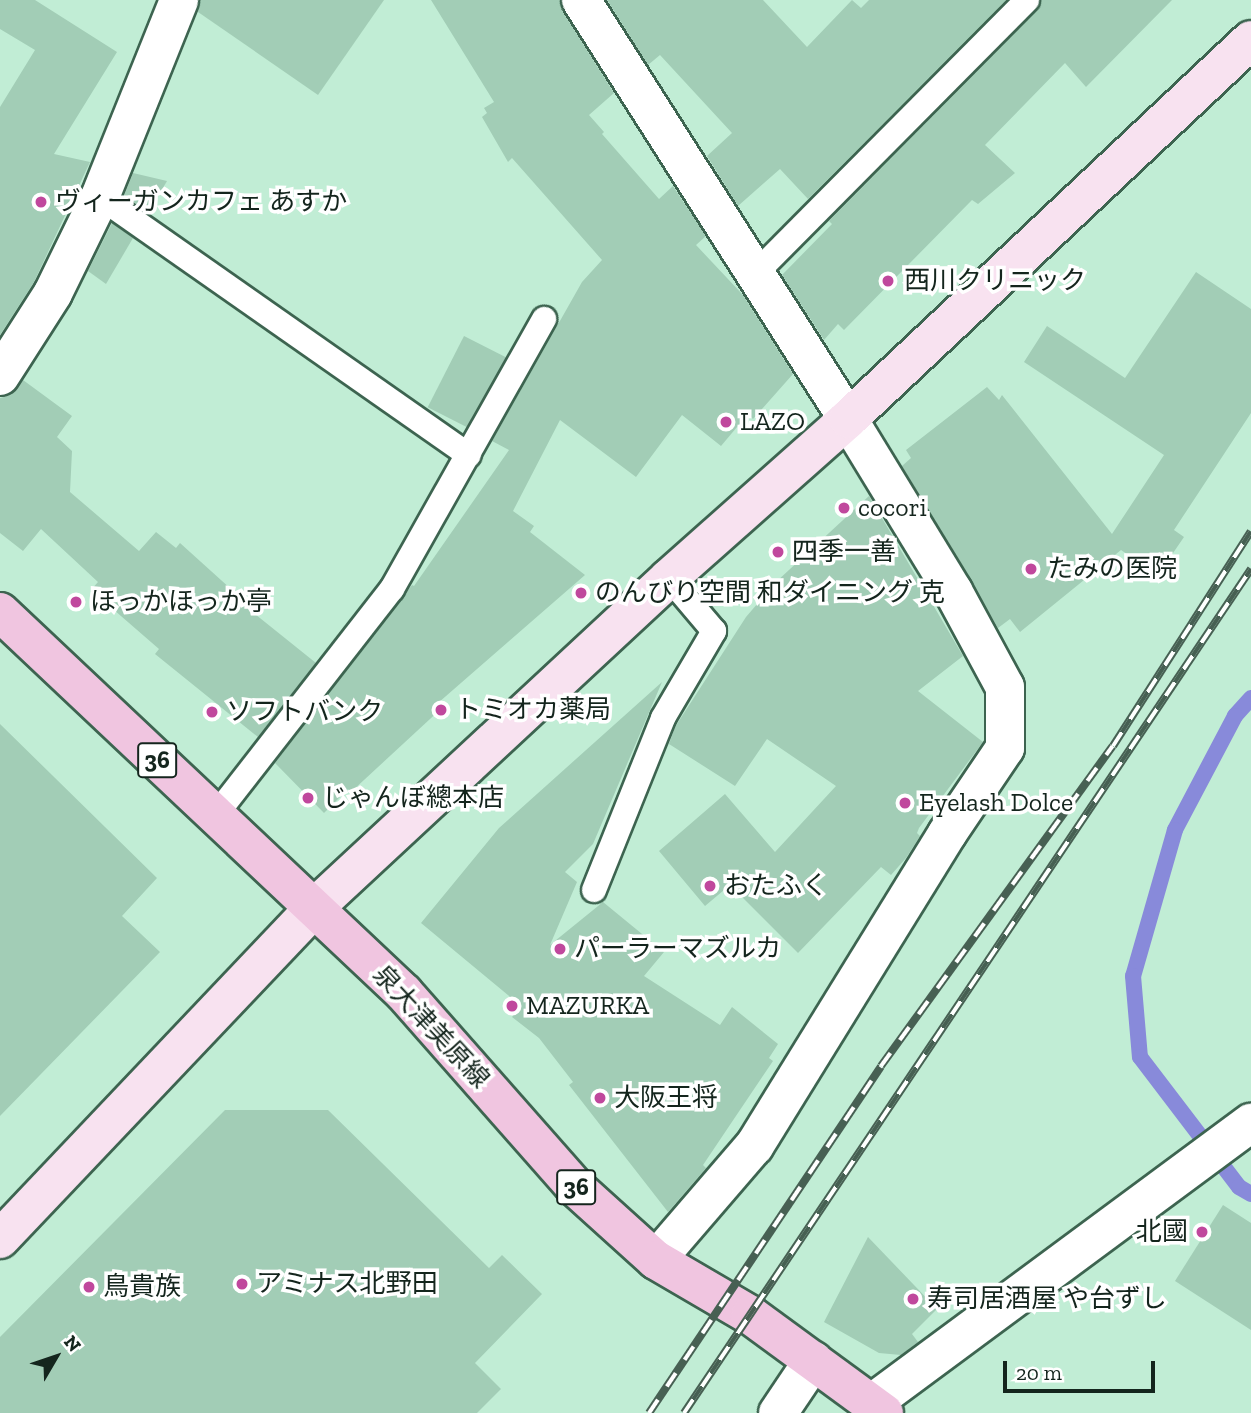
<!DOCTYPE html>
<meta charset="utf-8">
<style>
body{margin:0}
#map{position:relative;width:1251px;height:1413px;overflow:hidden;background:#c1edd5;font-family:"Zilla Slab","Noto Sans JP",serif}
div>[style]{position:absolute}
.stream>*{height:16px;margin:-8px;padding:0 8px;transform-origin:8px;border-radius:8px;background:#888ada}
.building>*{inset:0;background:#a2cdb6;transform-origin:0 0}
.roads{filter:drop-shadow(2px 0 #3d6450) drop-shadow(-2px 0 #3d6450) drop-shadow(0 2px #3d6450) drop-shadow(0 -2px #3d6450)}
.lane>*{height:24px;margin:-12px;padding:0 12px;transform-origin:12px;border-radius:12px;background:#fff}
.street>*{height:38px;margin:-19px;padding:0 19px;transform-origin:19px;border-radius:19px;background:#fff}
.secondary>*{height:38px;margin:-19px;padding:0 19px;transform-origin:19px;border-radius:19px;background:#f8e2f0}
.primary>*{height:38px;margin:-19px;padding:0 19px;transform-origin:19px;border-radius:19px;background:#f0c5e0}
.rail>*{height:8px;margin-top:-4px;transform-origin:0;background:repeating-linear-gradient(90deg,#fff 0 16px,#476053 0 32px);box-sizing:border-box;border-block:2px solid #476053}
.dots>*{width:19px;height:19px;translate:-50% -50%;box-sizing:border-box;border:4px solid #fff;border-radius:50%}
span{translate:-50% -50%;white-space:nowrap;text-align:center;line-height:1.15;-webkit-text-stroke:7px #fff;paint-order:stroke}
.shield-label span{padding:2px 5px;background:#fff;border:2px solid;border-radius:5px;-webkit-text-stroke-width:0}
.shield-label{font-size:24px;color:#14251d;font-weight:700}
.poi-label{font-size:26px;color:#14251d}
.left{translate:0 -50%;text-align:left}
.right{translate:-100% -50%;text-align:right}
.street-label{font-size:26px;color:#14251d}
.north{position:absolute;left:21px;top:1322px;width:70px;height:70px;-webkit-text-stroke:5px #fff;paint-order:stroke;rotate:51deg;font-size:19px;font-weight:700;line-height:28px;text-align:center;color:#14251d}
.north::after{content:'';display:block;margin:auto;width:24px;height:32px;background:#14251d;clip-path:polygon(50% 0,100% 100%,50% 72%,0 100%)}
.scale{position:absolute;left:1003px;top:1361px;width:152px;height:32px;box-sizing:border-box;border:4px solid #14251d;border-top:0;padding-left:9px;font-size:21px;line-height:24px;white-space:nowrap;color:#14251d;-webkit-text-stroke:5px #fff;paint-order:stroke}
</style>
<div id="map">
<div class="stream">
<div style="left:1251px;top:698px;width:24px;rotate:132deg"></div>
<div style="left:1235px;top:716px;width:129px;rotate:117.8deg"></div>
<div style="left:1175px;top:830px;width:152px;rotate:106deg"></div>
<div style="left:1133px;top:976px;width:81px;rotate:85.1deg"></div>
<div style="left:1140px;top:1057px;width:163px;rotate:52.7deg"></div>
<div style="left:1239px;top:1187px;width:14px;rotate:30deg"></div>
</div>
<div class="building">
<div style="clip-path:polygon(0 0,35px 0,117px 52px,54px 154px,90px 162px,34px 282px,0 335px,0 107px,35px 50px,0 29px)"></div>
<div style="clip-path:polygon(200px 0,384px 0,318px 95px,198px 12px)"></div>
<div style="clip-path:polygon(431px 0,559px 0,563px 12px,614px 93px,589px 115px,604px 132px,602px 134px,659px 199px,673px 186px,706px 236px,696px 245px,743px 295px,793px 374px,753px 419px,748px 414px,721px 446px,682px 415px,636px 477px,560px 420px,513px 511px,534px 526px,530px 532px,585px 575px,438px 703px,443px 707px,351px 792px,348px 789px,324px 813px,275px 763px,412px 585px,414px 586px,509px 450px,492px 441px,582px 282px,602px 260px,512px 158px,508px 162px,482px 117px,487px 113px,484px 108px,494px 102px)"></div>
<div style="clip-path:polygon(607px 0,763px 0,807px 47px,852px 0,861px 8px,869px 0,1006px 0,808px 199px,780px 169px,738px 206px,707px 156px,732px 133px,660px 55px,648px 65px)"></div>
<div style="clip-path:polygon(1041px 0,1172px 0,1086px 87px,1065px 63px,985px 145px,1015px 173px,978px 204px,972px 200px,844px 330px,838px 324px,824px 340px,782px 275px,832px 224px,829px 221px,1038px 10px)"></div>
<div style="clip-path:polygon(133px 173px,167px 181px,148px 213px,124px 196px)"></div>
<div style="clip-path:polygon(112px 223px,133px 238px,106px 284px,88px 271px)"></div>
<div style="clip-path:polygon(1196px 272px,1251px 309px,1251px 413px,1174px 530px,1184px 537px,1158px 575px,1121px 550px,1020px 632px,1010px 619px,998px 628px,902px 466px,911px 458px,906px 450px,987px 387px,999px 400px,1002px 395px,1112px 534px,1164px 455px,1024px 362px,1047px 326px,1125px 378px)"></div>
<div style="left:464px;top:336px;width:47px;height:80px;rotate:27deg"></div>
<div style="clip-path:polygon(23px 380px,72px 416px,57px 437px,72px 451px,70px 492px,139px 551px,156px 532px,176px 548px,180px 543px,242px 599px,240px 602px,316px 663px,258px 737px,155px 654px,159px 649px,91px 590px,98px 582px,41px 529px,23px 551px,0 533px,0 398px,11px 395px)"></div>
<div style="clip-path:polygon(869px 496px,963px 656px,918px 691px,983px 742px,919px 828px,917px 833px,920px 836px,906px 858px,891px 875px,881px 867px,798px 953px,730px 885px,705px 906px,659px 851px,725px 794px,775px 852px,836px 786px,767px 739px,735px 786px,669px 744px,675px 727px,746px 617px,776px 582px)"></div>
<div style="clip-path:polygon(662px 682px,593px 844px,565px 872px,577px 882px,550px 945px,603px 902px,664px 952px,644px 976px,720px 1025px,732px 1007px,778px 1044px,769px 1058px,773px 1061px,703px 1165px,706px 1168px,668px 1212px,569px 1085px,573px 1082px,539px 1038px,512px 1017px,521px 1006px,421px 923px,499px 828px)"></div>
<div style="clip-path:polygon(0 724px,157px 878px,122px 916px,160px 952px,0 1116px)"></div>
<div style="clip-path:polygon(225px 1110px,328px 1110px,489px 1268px,502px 1255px,542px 1294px,475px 1363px,501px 1389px,477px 1413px,0 1413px,0 1337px)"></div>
<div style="clip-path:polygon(1223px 1205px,1251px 1223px,1251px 1330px,1175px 1281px)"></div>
<div style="clip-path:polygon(868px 1237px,937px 1309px,912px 1334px,918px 1342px,901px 1355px,879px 1353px,824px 1322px)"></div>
</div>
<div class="roads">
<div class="lane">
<div style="left:100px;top:197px;width:450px;rotate:35deg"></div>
<div style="left:755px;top:274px;width:386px;rotate:-45.2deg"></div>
<div style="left:215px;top:816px;width:288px;rotate:-52.1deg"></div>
<div style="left:392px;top:589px;width:310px;rotate:-60.6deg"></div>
<div style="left:594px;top:890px;width:185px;rotate:-68.1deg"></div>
<div style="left:663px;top:718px;width:101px;rotate:-59.6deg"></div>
<div style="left:714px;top:631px;width:70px;rotate:-130.3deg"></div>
</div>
<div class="street">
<div style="left:581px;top:0;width:497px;rotate:57.5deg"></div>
<div style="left:848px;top:419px;width:202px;rotate:58.6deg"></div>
<div style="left:953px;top:591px;width:109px;rotate:61.6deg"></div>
<div style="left:1005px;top:687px;width:61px;rotate:90deg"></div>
<div style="left:1005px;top:748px;width:104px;rotate:124deg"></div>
<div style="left:947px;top:834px;width:367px;rotate:121.7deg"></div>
<div style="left:754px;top:1146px;width:150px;rotate:130.7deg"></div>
<div style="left:0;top:376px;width:98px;rotate:-57.4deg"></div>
<div style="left:53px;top:293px;width:107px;rotate:-63.9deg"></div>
<div style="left:100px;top:197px;width:212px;rotate:-68.1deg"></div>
<div style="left:871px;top:1404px;width:473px;rotate:-36.5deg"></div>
<div style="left:778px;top:1413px;width:63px;rotate:-56.1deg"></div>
</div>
<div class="secondary">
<div style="left:0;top:1239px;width:455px;rotate:-46.5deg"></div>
<div style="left:313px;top:909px;width:486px;rotate:-42.9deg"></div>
<div style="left:669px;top:578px;width:239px;rotate:-41.6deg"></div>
<div style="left:848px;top:419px;width:553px;rotate:-43.24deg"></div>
</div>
<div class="primary">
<div style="left:0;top:612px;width:555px;rotate:43.32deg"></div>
<div style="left:404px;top:993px;width:257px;rotate:48.6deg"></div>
<div style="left:574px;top:1186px;width:110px;rotate:42.1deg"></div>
<div style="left:656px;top:1260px;width:109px;rotate:30.3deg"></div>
<div style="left:750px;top:1315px;width:166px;rotate:36.2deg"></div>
</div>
</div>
<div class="rail">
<div style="left:649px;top:1413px;width:417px;rotate:-56.2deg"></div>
<div style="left:881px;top:1066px;width:395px;rotate:-54.1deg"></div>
<div style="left:1113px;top:746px;width:255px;rotate:-57.3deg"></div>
<div style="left:684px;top:1413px;width:1017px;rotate:-56.11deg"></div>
</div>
<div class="dots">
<div style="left:41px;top:202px;background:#c0489d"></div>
<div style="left:888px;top:281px;background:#c0489d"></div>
<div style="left:726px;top:422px;background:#c0489d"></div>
<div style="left:844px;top:508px;background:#c0489d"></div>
<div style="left:778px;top:552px;background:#c0489d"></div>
<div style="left:1031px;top:569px;background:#c0489d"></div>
<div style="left:581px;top:593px;background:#c0489d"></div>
<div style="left:76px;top:602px;background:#c0489d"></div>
<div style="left:441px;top:710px;background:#c0489d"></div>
<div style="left:212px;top:712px;background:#c0489d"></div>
<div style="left:308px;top:798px;background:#c0489d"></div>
<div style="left:905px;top:803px;background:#c0489d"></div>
<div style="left:710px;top:886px;background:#c0489d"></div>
<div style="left:560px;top:949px;background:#c0489d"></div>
<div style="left:512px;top:1006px;background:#c0489d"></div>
<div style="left:600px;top:1098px;background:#c0489d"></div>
<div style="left:1202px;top:1232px;background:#c0489d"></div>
<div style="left:242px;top:1284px;background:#c0489d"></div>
<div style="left:89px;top:1287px;background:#c0489d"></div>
<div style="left:913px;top:1299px;background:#c0489d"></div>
</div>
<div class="shield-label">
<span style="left:157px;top:760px">36</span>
<span style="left:576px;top:1187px">36</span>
</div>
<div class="poi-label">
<span class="left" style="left:55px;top:202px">ヴィーガンカフェ あすか</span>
<span class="left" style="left:904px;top:281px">西川クリニック</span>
<span class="left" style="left:740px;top:422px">LAZO</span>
<span class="left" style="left:858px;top:508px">cocori</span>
<span class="left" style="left:792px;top:552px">四季一善</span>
<span class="left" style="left:1047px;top:569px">たみの医院</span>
<span class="left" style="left:595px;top:593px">のんびり空間 和ダイニング 克</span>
<span class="left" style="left:90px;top:602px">ほっかほっか亭</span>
<span class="left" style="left:455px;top:710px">トミオカ薬局</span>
<span class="left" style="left:226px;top:712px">ソフトバンク</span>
<span class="left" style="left:322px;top:798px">じゃんぼ總本店</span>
<span class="left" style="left:919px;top:803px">Eyelash Dolce</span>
<span class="left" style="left:724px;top:886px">おたふく</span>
<span class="left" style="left:574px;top:949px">パーラーマズルカ</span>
<span class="left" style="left:526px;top:1006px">MAZURKA</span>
<span class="left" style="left:614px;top:1098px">大阪王将</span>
<span class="right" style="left:1188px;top:1232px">北國</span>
<span class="left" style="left:256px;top:1284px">アミナス北野田</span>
<span class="left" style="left:103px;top:1287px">鳥貴族</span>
<span class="left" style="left:927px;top:1299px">寿司居酒屋 や台ずし</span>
</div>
<div class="street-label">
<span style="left:431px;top:1027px;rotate:47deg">泉大津美原線</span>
</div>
<div class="north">N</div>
<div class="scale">20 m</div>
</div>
